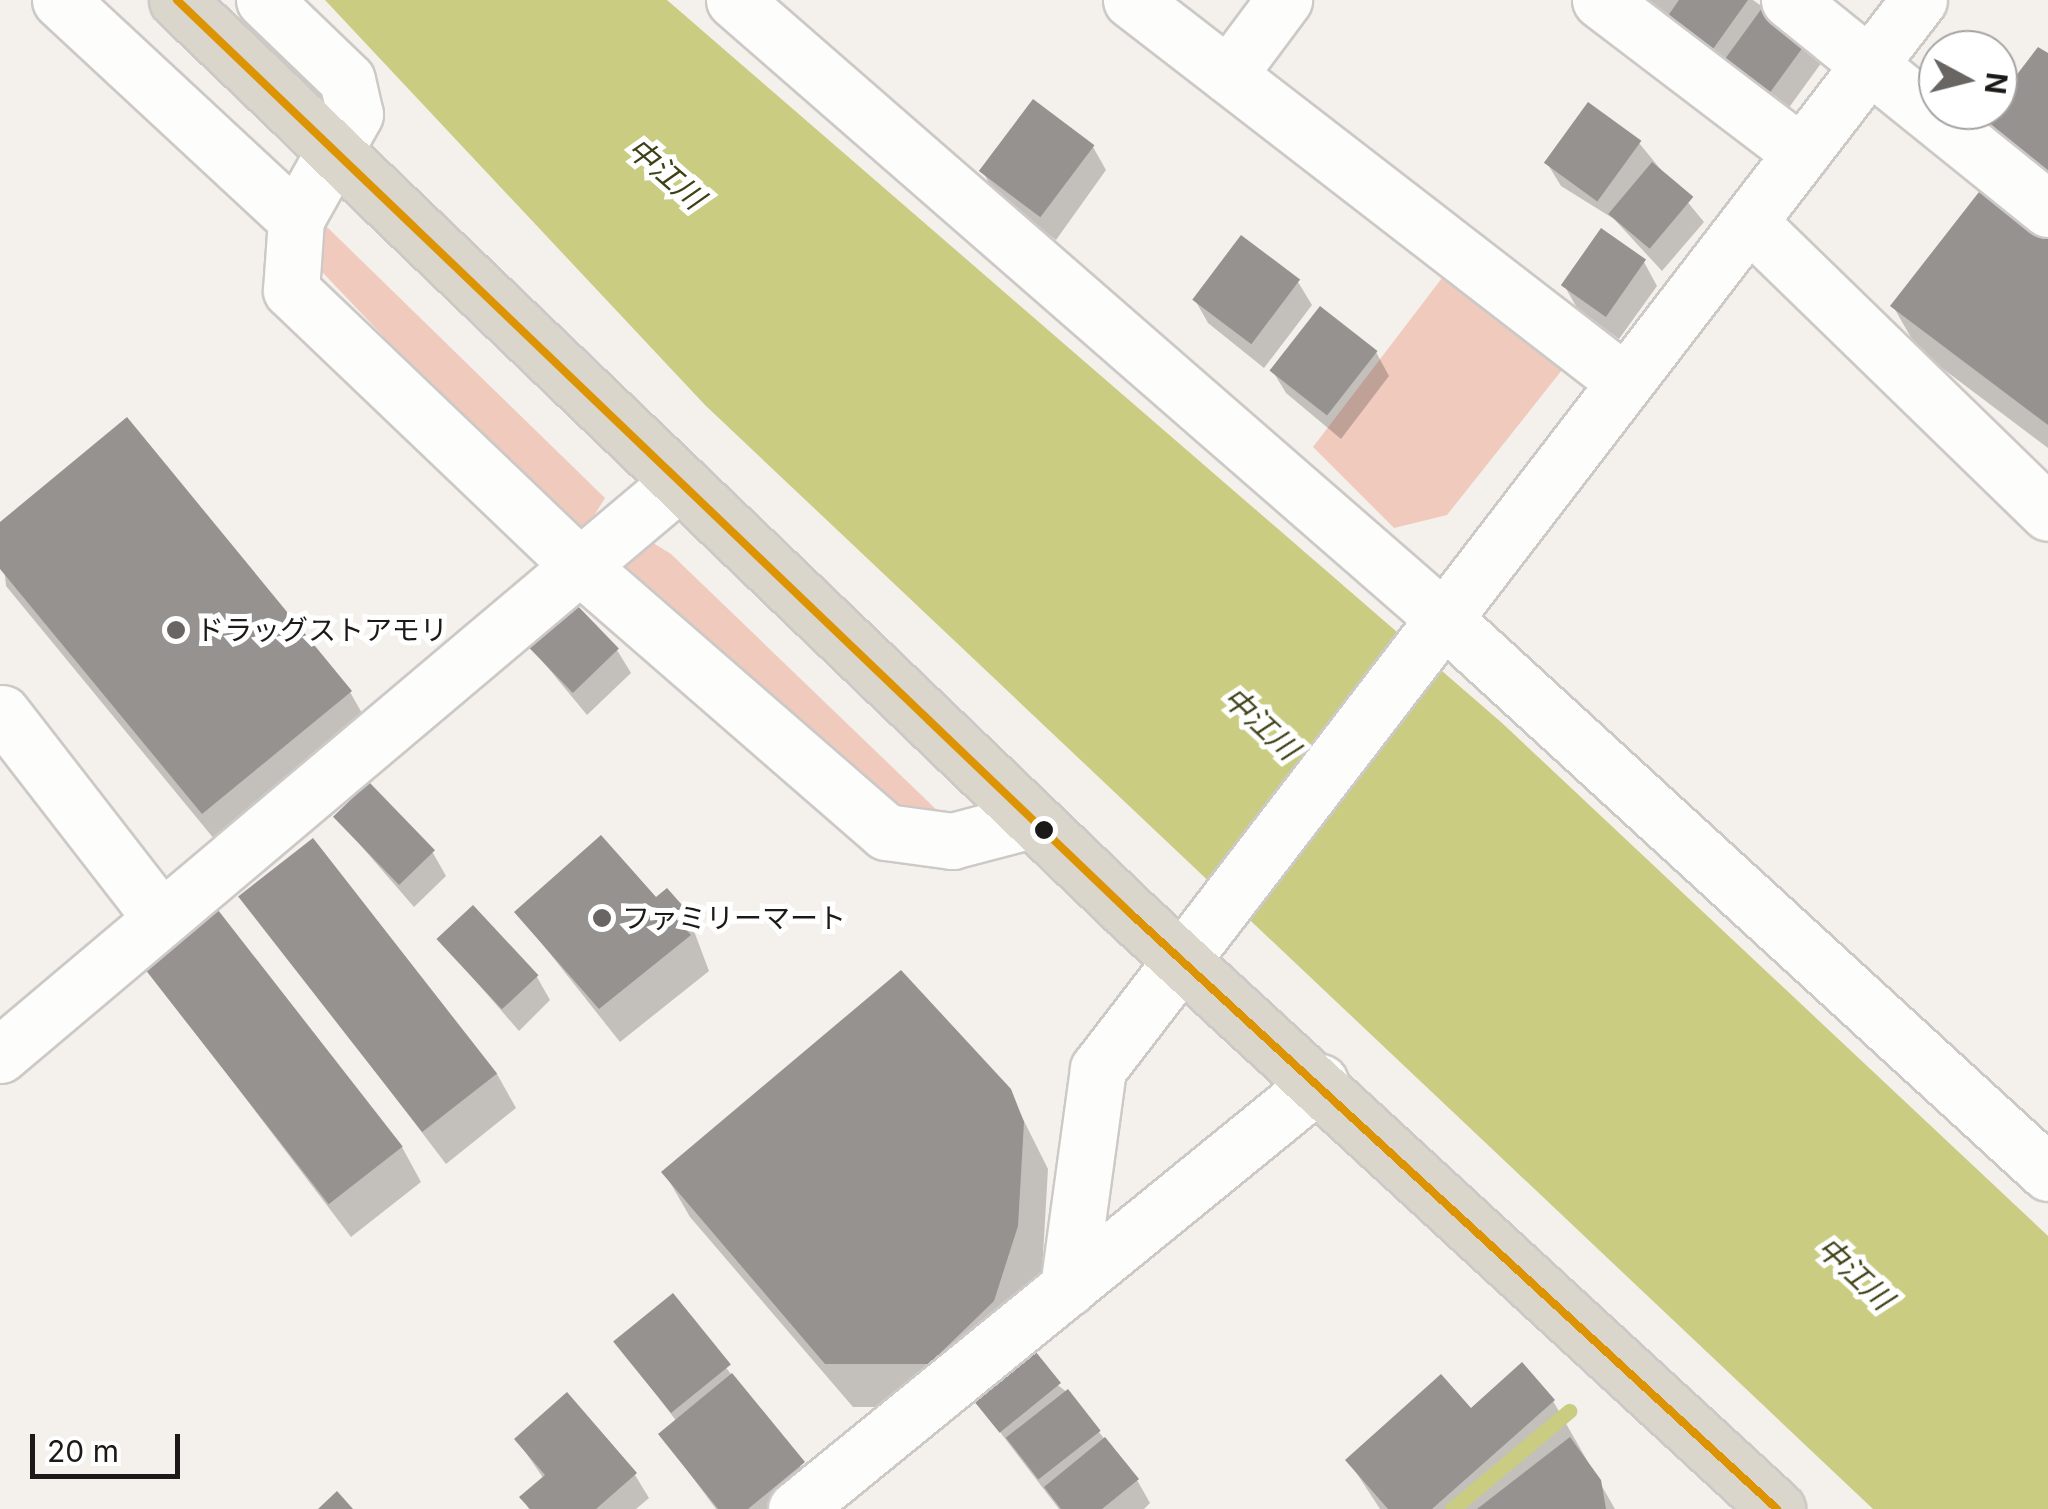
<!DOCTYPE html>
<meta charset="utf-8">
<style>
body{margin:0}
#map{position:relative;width:2048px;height:1509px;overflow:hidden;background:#f4f0ec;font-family:Inter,"Noto Sans JP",sans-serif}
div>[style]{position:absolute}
.green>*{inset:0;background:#f1cabe}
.water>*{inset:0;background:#c9cc81}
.shadow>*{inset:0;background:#0003}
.stream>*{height:15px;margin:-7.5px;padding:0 7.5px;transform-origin:7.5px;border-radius:7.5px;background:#c9cc81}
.building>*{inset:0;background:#959290;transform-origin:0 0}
.roads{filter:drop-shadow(2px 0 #ccc9c6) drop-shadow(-2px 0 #ccc9c6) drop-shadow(0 2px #ccc9c6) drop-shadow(0 -2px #ccc9c6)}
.minor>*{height:55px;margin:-27.5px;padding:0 27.5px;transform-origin:27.5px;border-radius:27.5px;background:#fdfdfc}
.highway>*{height:55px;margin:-27.5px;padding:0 27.5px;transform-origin:27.5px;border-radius:27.5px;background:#dad6cb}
.bus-1>*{height:8px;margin:-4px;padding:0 4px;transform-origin:4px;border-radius:4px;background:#dd9404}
.dots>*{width:28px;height:28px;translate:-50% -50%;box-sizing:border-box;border:5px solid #fff;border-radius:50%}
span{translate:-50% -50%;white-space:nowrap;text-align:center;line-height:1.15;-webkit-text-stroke:10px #fff;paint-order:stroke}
.poi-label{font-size:28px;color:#1c1a18}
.left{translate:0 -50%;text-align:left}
.water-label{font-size:30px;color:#3e4115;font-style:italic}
.north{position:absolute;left:1918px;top:30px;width:100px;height:100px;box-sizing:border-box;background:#fff;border:2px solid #a4a3a3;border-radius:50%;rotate:97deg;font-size:28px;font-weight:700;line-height:40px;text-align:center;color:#1c1a18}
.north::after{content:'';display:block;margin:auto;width:35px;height:45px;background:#686562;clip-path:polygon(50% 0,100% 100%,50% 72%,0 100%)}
.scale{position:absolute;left:30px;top:1434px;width:150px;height:45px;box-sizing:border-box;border:5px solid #1c1a18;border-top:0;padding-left:12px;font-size:30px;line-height:35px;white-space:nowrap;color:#1c1a18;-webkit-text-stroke:8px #fff;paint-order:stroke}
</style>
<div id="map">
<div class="green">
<div style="clip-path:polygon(326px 226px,605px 498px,587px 527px,568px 531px,308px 257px)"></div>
<div style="clip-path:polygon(1442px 278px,1562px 370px,1447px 515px,1394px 528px,1313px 447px)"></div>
<div style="clip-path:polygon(650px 541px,671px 554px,942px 815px,878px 807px,617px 582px,625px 554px)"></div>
</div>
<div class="water">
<div style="clip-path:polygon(325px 0,667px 0,1502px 723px,2048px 1236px,2048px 1509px,1873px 1509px,705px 405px)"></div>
</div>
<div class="shadow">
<div style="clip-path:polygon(1620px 0,1753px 0,1808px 39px,1822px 62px,1780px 120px)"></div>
<div style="clip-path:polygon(1639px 143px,1704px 222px,1662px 271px,1614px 219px,1561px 186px,1547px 163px)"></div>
<div style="clip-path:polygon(1093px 147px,1106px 170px,1056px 240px,996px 196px,983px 172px)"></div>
<div style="clip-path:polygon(2048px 232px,2048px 448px,1918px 350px,1893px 306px)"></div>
<div style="clip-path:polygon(1644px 262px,1657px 286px,1619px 339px,1577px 308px,1564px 285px)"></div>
<div style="clip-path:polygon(1298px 282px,1312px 305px,1264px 368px,1208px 323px,1195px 300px)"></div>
<div style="clip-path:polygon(1376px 352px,1389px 376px,1341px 439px,1286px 393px,1272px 370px)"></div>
<div style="clip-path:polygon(0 525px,350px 692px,375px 736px,229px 857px,6px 586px)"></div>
<div style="clip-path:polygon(530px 646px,617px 650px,631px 673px,587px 715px)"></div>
<div style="clip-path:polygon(336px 817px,433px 853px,446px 876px,414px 907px)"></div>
<div style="clip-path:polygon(242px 897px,497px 1074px,516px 1108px,446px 1164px)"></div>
<div style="clip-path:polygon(656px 901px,688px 915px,709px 971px,620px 1042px,517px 912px)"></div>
<div style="clip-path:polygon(440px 940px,537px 977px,550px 1000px,519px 1031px)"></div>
<div style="clip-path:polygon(148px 970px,402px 1147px,421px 1182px,351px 1237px)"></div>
<div style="clip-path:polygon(1009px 1091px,1048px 1169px,1042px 1272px,1016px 1353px,1068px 1393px,1137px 1480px,1150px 1503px,1144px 1509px,1059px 1509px,970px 1393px,955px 1407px,853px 1407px,690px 1217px,664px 1172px)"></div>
<div style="clip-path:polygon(672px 1296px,816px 1487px,789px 1509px,716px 1509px,661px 1435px,677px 1422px,617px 1342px)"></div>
<div style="clip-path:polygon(567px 1396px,635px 1475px,649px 1498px,636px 1509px,529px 1509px,522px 1498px,544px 1479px,517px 1440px)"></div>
<div style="clip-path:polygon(1553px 1401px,1615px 1509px,1380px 1509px,1348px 1460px,1470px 1411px)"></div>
</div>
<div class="stream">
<div style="left:1452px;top:1509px;width:153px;rotate:-39.9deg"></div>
</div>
<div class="building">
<div style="clip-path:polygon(1679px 0,1748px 0,1708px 56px,1663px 23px)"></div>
<div style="left:1765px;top:4px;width:56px;height:77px;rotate:36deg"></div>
<div style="clip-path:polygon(2038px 47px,2048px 53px,2048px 176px,1979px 124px)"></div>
<div style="left:1033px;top:99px;width:77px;height:90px;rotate:37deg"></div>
<div style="left:1588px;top:102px;width:66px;height:75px;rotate:36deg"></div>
<div style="left:1652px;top:162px;width:54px;height:68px;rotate:40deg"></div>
<div style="clip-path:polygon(1986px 183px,2048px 229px,2048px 425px,1890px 306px)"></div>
<div style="left:1601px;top:228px;width:55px;height:70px;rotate:35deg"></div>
<div style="left:1241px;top:235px;width:74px;height:81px;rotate:37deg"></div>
<div style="left:1320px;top:306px;width:73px;height:82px;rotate:38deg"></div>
<div style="clip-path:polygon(127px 417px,352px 691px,202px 814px,0 569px,0 522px)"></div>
<div style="left:573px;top:601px;width:66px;height:64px;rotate:46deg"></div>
<div style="left:369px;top:782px;width:95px;height:50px;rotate:46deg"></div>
<div style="clip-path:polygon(601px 835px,656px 897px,667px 888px,690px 914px,680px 923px,691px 935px,599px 1009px,514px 912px)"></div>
<div style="left:313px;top:838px;width:299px;height:95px;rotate:52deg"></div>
<div style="left:473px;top:905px;width:96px;height:50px;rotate:47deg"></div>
<div style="left:218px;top:910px;width:300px;height:94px;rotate:52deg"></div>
<div style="clip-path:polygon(901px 970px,1011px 1089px,1024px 1122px,1018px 1226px,994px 1301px,929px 1364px,825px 1364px,661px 1172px)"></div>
<div style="left:673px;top:1293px;width:92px;height:77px;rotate:51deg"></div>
<div style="left:1027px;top:1341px;width:54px;height:79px;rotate:51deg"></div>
<div style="clip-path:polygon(1522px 1362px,1555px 1400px,1432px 1509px,1388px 1509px,1345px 1460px,1441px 1374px,1471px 1408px)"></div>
<div style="clip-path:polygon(732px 1373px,805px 1462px,748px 1509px,718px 1509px,658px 1434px)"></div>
<div style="left:1068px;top:1389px;width:53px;height:79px;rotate:52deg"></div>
<div style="clip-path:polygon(567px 1392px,637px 1473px,596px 1509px,530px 1509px,519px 1497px,545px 1475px,514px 1439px)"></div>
<div style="clip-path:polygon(1105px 1437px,1139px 1479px,1102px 1509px,1061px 1509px,1044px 1487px)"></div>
<div style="clip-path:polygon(1570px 1437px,1601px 1480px,1606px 1509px,1477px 1509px)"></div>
<div style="clip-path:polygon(337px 1491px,353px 1509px,318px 1509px)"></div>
</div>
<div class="roads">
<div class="minor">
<div style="left:60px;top:0;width:322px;rotate:42.9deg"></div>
<div style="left:264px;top:0;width:115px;rotate:43.9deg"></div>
<div style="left:347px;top:80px;width:35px;rotate:77deg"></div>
<div style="left:355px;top:114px;width:120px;rotate:119.3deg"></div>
<div style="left:296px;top:219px;width:71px;rotate:94deg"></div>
<div style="left:291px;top:290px;width:400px;rotate:43.7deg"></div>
<div style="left:580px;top:566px;width:405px;rotate:41deg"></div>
<div style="left:886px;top:832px;width:67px;rotate:7.8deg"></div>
<div style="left:952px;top:841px;width:83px;rotate:-14.7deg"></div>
<div style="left:734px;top:0;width:941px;rotate:41.08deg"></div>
<div style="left:1443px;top:618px;width:821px;rotate:42.53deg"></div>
<div style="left:1131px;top:0;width:624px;rotate:37.71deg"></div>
<div style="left:1600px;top:0;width:253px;rotate:37.3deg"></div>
<div style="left:1789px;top:0;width:333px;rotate:38.9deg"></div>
<div style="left:1228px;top:75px;width:94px;rotate:-53.3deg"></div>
<div style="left:1749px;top:222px;width:417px;rotate:44.2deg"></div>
<div style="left:2px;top:713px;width:259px;rotate:52.2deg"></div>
<div style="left:0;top:1055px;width:886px;rotate:-40.15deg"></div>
<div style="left:1068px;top:1288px;width:221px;rotate:-82.2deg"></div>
<div style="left:1098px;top:1069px;width:1348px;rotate:-52.48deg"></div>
<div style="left:796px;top:1509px;width:676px;rotate:-39.18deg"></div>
</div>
<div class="highway">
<div style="left:177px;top:0;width:1320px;rotate:43.77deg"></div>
<div style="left:1130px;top:913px;width:880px;rotate:42.65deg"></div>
</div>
</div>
<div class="bus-1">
<div style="left:177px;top:0;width:1320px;rotate:43.77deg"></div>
<div style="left:1130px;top:913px;width:880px;rotate:42.65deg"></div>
</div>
<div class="dots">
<div style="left:176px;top:630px;background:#686562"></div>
<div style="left:1044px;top:830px;background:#1c1a18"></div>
<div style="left:602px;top:918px;background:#686562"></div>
</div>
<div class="poi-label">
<span class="left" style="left:196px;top:630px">ドラッグストアモリ</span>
<span class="left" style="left:622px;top:918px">ファミリーマート</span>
</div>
<div class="water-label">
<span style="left:666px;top:173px;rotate:41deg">中江川</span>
<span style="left:1261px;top:723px;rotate:43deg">中江川</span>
<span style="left:1855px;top:1273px;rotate:43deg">中江川</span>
</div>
<div class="north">N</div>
<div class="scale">20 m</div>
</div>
